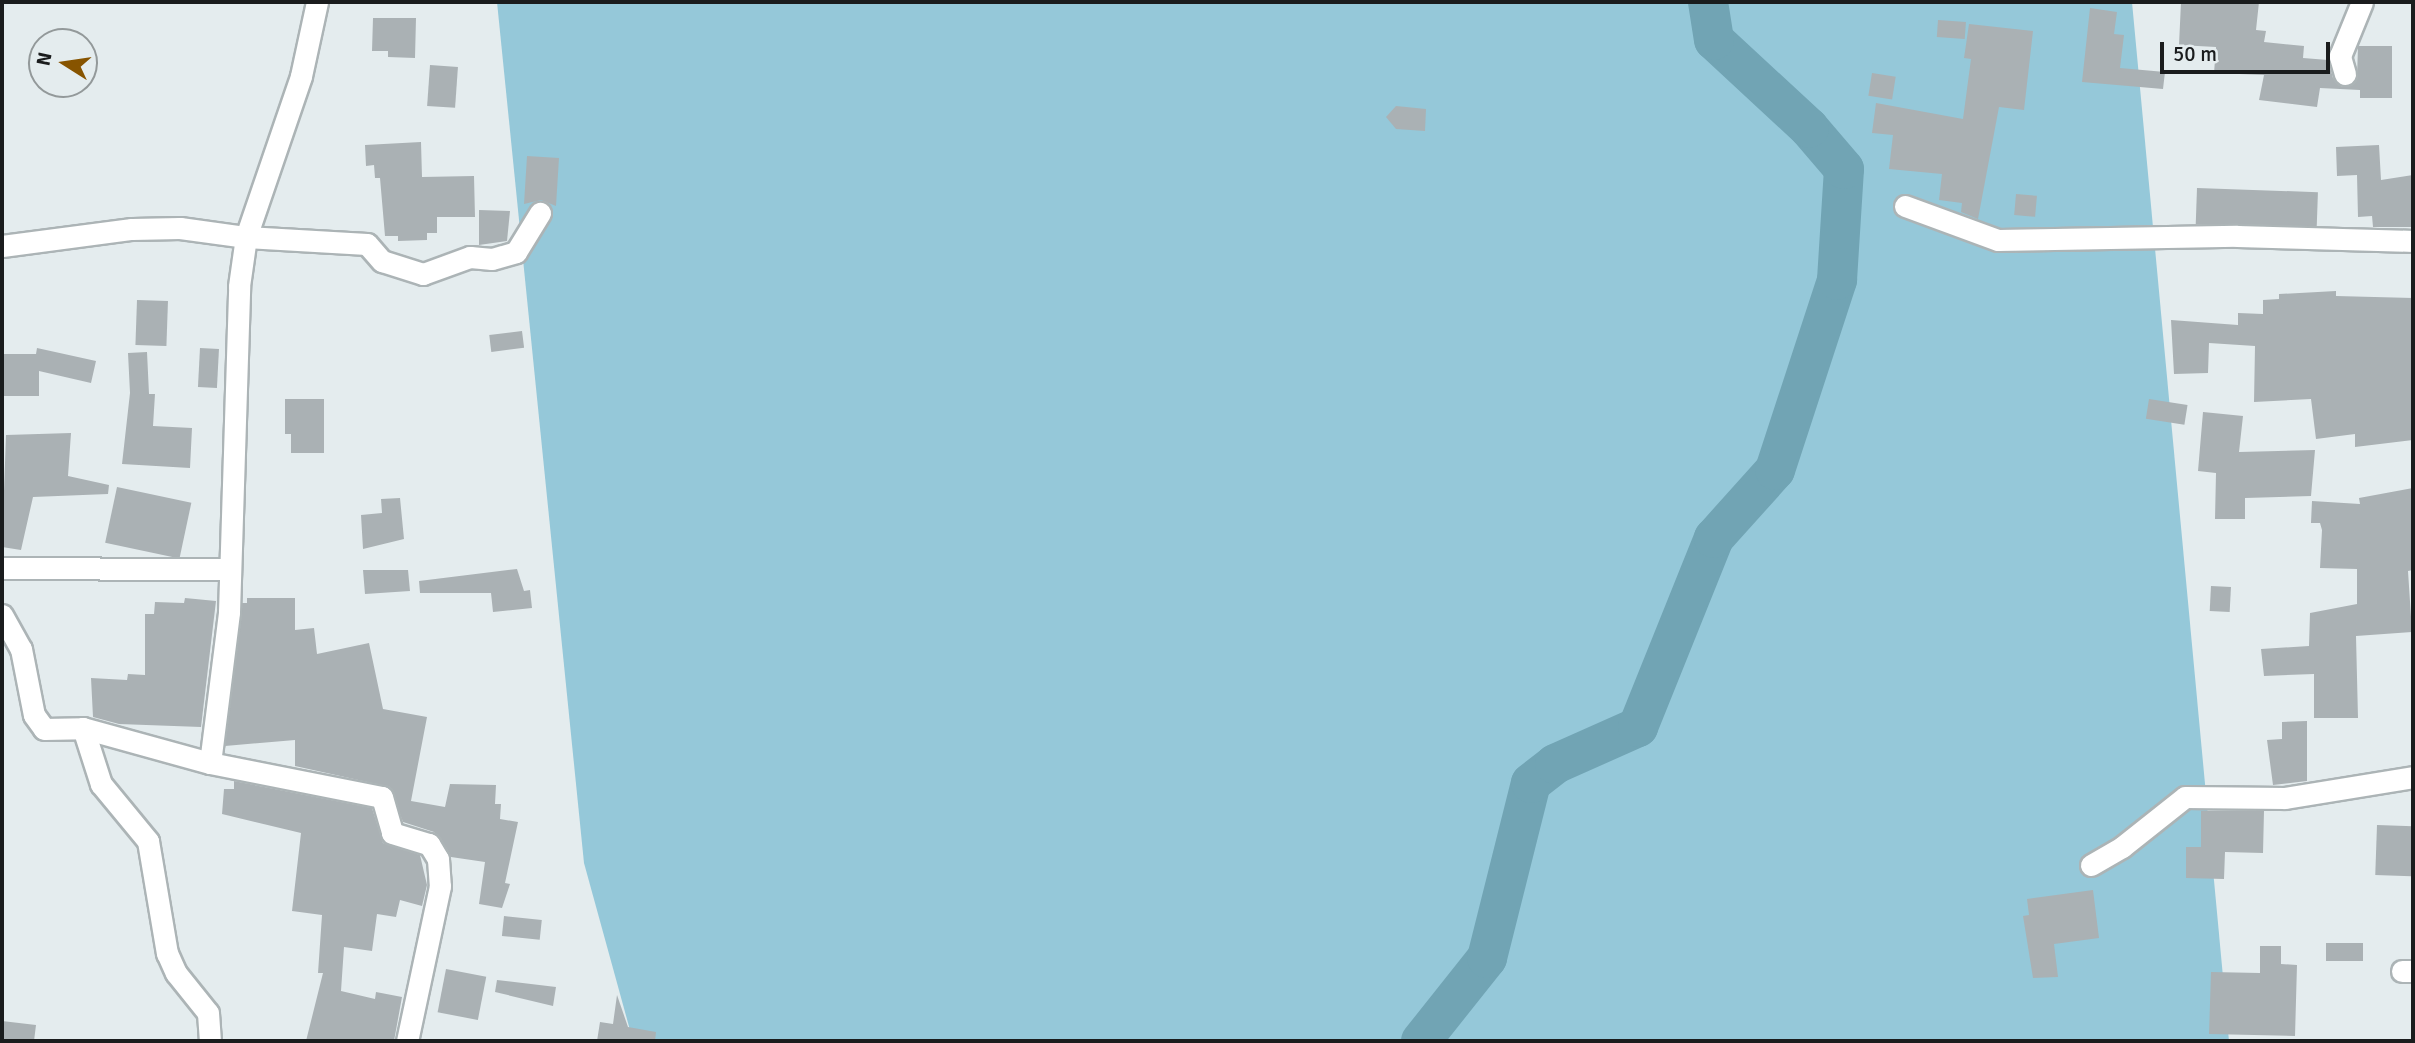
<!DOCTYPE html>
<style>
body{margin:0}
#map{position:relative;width:2415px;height:1043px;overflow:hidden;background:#e4ecee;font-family:Signika,sans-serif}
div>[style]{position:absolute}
.green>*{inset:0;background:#95c8d9}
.river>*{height:40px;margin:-20px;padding:0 20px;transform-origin:20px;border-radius:20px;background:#71a4b4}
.building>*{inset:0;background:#aab1b4;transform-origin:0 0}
.roads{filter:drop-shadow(2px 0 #acb4b6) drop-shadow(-2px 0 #acb4b6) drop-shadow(0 2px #acb4b6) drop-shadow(0 -2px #acb4b6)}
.minor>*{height:21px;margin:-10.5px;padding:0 10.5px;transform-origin:10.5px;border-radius:10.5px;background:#fff}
span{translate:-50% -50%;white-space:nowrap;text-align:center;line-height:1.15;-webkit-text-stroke:6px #e4ecee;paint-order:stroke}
.frame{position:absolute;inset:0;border:4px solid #1a1c1d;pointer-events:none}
.north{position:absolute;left:28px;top:28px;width:70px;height:70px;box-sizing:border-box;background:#e4ecee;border:2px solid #93999a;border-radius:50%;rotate:282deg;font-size:19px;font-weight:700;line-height:28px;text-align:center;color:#1a1c1d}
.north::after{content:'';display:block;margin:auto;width:24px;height:32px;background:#875400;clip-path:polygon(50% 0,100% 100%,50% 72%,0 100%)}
.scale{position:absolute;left:2160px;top:42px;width:170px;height:32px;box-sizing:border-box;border:4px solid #1a1c1d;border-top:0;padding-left:9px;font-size:21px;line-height:24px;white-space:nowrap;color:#1a1c1d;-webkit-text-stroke:5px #e4ecee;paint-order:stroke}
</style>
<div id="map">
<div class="green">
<div style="clip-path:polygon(497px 2px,2132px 2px,2229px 1041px,633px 1041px,584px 863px)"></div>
</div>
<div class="river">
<div style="left:1421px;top:1041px;width:106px;rotate:-51.5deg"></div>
<div style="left:1487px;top:958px;width:180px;rotate:-75.9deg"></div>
<div style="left:1531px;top:783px;width:31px;rotate:-38deg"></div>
<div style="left:1555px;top:764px;width:91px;rotate:-24deg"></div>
<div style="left:1638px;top:727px;width:204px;rotate:-68.1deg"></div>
<div style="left:1714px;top:538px;width:91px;rotate:-48.1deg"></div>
<div style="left:1775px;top:470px;width:200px;rotate:-71.9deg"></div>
<div style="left:1837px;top:280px;width:111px;rotate:-86.4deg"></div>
<div style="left:1844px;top:169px;width:54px;rotate:-130.5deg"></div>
<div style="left:1809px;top:128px;width:129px;rotate:-137.2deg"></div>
<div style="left:1714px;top:40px;width:38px;rotate:-99deg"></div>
</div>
<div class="building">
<div style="clip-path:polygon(2181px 2px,2259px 2px,2256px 30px,2266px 31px,2264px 42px,2304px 46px,2303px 58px,2328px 60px,2333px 78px,2342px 87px,2357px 78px,2358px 46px,2392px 46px,2392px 98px,2360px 98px,2360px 90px,2320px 88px,2317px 107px,2259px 100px,2264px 75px,2214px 73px,2216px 47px,2179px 45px)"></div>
<div style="clip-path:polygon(2090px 8px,2117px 12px,2114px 34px,2124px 35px,2120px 68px,2165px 72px,2163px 89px,2082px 82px)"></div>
<div style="clip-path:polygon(373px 18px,416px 18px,415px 58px,388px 57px,388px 51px,372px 51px)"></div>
<div style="left:1938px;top:20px;width:28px;height:17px;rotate:4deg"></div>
<div style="clip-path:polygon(1969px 24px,2033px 31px,2024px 110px,1999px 107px,1978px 219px,1961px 212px,1962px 203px,1939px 200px,1942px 174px,1889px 169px,1893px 135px,1872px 133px,1876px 103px,1963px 119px,1971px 59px,1964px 58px)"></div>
<div style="left:430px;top:65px;width:28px;height:41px;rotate:4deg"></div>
<div style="left:1872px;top:73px;width:24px;height:23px;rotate:9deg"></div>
<div style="clip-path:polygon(1396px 106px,1426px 109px,1425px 131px,1396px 129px,1386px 117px)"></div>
<div style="clip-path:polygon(421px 142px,422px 177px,474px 176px,475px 217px,437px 217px,437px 233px,427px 233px,427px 240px,398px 241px,398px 236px,385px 236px,380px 178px,375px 178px,374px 165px,366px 166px,365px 145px)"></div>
<div style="clip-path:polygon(2379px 145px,2381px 180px,2413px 175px,2413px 227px,2373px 227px,2372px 216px,2358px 217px,2357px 175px,2337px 176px,2336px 147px)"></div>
<div style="clip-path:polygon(527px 156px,559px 158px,556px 206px,541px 200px,524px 204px)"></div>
<div style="left:2197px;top:188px;width:121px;height:36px;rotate:2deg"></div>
<div style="left:2016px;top:194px;width:21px;height:21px;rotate:5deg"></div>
<div style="clip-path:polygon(479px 210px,510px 211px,507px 241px,479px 245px)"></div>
<div style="clip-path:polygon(2336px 291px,2336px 296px,2413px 298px,2413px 440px,2355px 447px,2355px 434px,2316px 439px,2311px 399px,2254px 402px,2255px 346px,2209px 343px,2208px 373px,2174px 374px,2171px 320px,2238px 325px,2238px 313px,2263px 314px,2263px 300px,2279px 299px,2279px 294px)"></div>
<div style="left:137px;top:300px;width:31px;height:45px;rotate:2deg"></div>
<div style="left:522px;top:331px;width:17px;height:33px;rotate:83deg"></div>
<div style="clip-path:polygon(37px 348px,96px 361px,91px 383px,39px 371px,39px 396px,4px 396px,2px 354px,36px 354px)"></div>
<div style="left:200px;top:348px;width:19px;height:39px;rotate:3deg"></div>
<div style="clip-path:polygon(147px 352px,149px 394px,155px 394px,153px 426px,192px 428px,190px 468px,122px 464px,130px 393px,128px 353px)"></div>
<div style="clip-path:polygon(285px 399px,324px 399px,324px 453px,291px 453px,291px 434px,285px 434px)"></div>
<div style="left:2149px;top:399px;width:39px;height:20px;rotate:9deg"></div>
<div style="clip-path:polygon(2203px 412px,2243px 416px,2239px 452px,2315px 450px,2311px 496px,2245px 498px,2245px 519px,2215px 519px,2216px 473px,2198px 471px)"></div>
<div style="clip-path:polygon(71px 433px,68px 476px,109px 485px,108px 494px,33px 497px,21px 550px,2px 547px,6px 435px)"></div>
<div style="left:117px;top:487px;width:76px;height:57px;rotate:12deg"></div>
<div style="clip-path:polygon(2413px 488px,2413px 570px,2408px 571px,2412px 632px,2356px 636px,2358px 718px,2314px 718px,2314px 674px,2264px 676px,2261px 649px,2309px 646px,2310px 613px,2357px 604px,2357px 569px,2320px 568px,2322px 530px,2320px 523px,2311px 523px,2312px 501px,2360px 504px,2359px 498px)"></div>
<div style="clip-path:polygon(400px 498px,404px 539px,363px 549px,361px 515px,382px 513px,381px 499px)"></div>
<div style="clip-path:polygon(517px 569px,524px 591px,530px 590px,532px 608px,493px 612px,491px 593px,420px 593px,419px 581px)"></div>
<div style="clip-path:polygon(363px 570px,408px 570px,410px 591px,365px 594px)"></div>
<div style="left:2211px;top:586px;width:20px;height:25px;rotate:3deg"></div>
<div style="clip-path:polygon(185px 598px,216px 601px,201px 727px,119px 724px,93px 717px,91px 678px,127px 680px,128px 674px,145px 675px,145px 614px,154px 614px,155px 602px,184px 603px)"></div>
<div style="clip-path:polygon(247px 598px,295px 598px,295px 630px,314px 628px,317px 654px,369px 643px,383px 709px,427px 717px,411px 801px,445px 807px,450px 784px,496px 785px,495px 804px,501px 804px,500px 819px,518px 822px,505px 883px,510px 884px,502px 908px,479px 904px,485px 862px,451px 857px,434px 832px,403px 822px,390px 787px,295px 766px,295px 740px,225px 746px,242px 603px,247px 603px)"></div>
<div style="clip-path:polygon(2307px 721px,2307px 781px,2273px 785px,2267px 740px,2282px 739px,2282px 722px)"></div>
<div style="clip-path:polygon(234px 781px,372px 808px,383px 843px,420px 855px,427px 885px,422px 906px,400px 900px,396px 917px,377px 914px,372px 951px,344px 947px,341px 991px,375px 999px,376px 992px,402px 997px,394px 1041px,306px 1041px,323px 973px,318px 973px,322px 915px,292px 911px,301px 833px,222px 814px,224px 789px,234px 789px)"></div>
<div style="clip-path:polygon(2201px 811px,2264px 811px,2263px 853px,2225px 852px,2224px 879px,2186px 878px,2186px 847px,2201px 847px)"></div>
<div style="left:2377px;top:825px;width:36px;height:50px;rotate:2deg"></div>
<div style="clip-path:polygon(2093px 890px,2099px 938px,2054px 944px,2058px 977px,2033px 978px,2023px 916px,2029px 915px,2027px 899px)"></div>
<div style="left:504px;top:916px;width:38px;height:20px;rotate:6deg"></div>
<div style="left:2326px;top:943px;width:37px;height:18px"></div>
<div style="clip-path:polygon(2260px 946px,2281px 946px,2281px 964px,2297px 965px,2295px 1036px,2209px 1034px,2211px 972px,2260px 973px)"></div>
<div style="left:446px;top:969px;width:41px;height:44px;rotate:11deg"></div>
<div style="clip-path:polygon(497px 980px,556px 987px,553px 1006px,495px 992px)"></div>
<div style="clip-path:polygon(617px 995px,628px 1027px,656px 1032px,655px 1041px,597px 1041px,600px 1022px,613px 1024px)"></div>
<div style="clip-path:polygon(2px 1021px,36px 1025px,34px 1041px,2px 1041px)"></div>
</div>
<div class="roads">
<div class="minor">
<div style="left:2345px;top:74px;width:19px;rotate:-106deg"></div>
<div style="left:2340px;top:56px;width:58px;rotate:-67.8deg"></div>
<div style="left:1905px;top:206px;width:99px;rotate:20.1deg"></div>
<div style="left:1998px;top:240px;width:239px;rotate:-1deg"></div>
<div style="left:2237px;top:236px;width:176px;rotate:1.6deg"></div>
<div style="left:2px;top:246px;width:131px;rotate:-7.5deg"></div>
<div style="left:132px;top:229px;width:48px;rotate:-1.2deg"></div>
<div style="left:180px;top:228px;width:67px;rotate:7.8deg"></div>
<div style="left:246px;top:237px;width:121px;rotate:3.3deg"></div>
<div style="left:367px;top:244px;width:23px;rotate:49deg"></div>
<div style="left:382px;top:261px;width:43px;rotate:17.6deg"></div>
<div style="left:423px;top:274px;width:50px;rotate:-19.9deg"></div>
<div style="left:470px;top:257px;width:22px;rotate:5deg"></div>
<div style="left:492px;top:259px;width:25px;rotate:-16deg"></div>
<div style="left:516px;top:252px;width:46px;rotate:-58.4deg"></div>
<div style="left:2px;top:568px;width:228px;rotate:0.3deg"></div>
<div style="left:2px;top:615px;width:39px;rotate:61deg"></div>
<div style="left:21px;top:649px;width:67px;rotate:78.9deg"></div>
<div style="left:34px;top:715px;width:17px;rotate:54deg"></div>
<div style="left:44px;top:729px;width:39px;rotate:-1deg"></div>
<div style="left:83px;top:728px;width:132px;rotate:15.4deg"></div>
<div style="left:210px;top:763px;width:175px;rotate:11.2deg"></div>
<div style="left:382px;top:797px;width:37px;rotate:74deg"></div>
<div style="left:392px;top:833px;width:39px;rotate:17deg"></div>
<div style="left:429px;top:844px;width:17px;rotate:59deg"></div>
<div style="left:438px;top:859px;width:27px;rotate:86deg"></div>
<div style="left:440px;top:886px;width:158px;rotate:102deg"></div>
<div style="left:83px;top:728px;width:59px;rotate:72.2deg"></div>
<div style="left:101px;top:784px;width:74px;rotate:50.5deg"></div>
<div style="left:148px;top:841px;width:114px;rotate:80.4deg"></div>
<div style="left:167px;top:953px;width:22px;rotate:66deg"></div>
<div style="left:176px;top:973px;width:51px;rotate:51.3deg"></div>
<div style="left:208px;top:1013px;width:28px;rotate:86deg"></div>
<div style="left:210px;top:763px;width:152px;rotate:-82.8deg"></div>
<div style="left:229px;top:612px;width:326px;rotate:-88.2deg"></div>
<div style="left:239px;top:286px;width:49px;rotate:-81.9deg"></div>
<div style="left:246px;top:237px;width:170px;rotate:-71.1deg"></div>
<div style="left:301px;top:76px;width:76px;rotate:-77.8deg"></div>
<div style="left:2091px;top:865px;width:36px;rotate:-30deg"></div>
<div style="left:2122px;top:847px;width:80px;rotate:-38.4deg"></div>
<div style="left:2185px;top:797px;width:100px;rotate:0.6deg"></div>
<div style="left:2285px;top:798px;width:130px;rotate:-9.3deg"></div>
<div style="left:2402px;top:971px;width:11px"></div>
</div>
</div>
<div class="frame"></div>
<div class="north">N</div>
<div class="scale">50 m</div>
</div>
